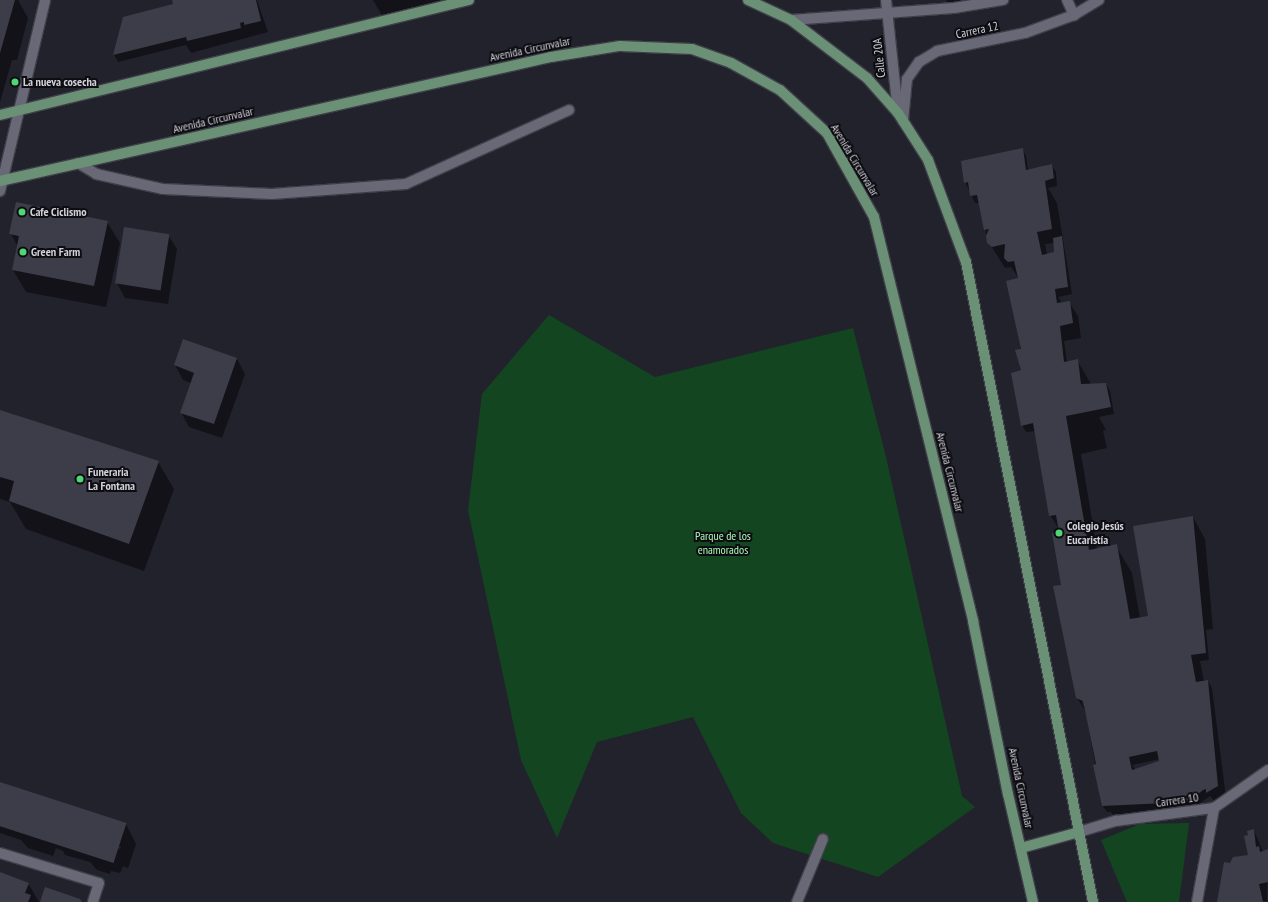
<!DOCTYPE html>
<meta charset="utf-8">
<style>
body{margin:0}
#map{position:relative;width:1268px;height:902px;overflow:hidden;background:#22222d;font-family:"PT Sans Narrow",sans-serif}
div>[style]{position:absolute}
.green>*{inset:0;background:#144521}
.shadow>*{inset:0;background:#0007}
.building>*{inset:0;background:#3d3d4a;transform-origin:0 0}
.roads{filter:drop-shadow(1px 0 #3f3e48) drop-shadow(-1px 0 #3f3e48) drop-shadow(0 1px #3f3e48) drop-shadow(0 -1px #3f3e48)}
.minor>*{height:10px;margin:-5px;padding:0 5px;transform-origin:5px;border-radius:5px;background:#686876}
.major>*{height:10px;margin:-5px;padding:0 5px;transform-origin:5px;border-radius:5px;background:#6a9076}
.dots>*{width:11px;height:11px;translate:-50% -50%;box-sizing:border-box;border:2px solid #0c0c11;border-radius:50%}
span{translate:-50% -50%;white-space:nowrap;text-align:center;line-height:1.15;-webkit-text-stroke:4px #0c0c11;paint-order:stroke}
.street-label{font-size:12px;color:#d2d1d9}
.poi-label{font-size:12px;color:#d2d1d9;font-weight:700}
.left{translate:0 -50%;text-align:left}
.park-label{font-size:12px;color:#aafab7}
</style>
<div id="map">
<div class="green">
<div style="clip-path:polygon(549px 315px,655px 377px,853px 328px,886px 457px,962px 796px,975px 807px,878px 877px,773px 843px,741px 813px,693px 717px,597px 742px,557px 838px,521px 760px,468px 510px,482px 394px)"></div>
<div style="clip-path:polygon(1189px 823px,1179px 902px,1127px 902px,1101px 840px,1140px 824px)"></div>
</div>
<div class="shadow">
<div style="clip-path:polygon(0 0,18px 0,28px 18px,17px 60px,12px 60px,0 102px)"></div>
<div style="clip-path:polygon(173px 0,257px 0,268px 32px,191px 53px,186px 45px,118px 62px,114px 55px,124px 18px,174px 10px)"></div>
<div style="clip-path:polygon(373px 0,449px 0,383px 17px)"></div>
<div style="clip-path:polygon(946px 0,975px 0,949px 6px)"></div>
<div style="clip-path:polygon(evenodd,1022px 149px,1026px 156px,1028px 170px,1051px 165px,1056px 172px,1057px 186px,1048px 188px,1057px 203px,1072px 294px,1058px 297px,1062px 303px,1069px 302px,1078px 316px,1081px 338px,1064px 341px,1067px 362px,1077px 360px,1091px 384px,1106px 384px,1110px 391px,1114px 414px,1099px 417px,1106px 430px,1103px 431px,1107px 448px,1081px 454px,1097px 549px,1116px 546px,1132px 573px,1140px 618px,1149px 617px,1193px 517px,1205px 539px,1213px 629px,1206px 630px,1209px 660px,1200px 661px,1204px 681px,1208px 681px,1212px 688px,1226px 797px,1216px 803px,1210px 796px,1194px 808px,1114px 817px,1111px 812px,1107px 812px,1102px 805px,1086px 712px,1077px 698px,1062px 585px,1060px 531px,1050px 515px,1036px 431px,1026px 432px,1022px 425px,1019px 279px,1011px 267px,1005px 268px,988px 241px,979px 203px,975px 203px,965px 182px,1022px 149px,1054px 243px,1055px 253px,1047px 255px,1045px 244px,1054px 243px,1022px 149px,1070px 645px,1085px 705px,1083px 706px,1070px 645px,1022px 149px,1160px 759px,1161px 762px,1136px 770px,1132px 765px,1160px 759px)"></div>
<div style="clip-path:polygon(107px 222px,120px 243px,106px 307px,26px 292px,13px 270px,18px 247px,11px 234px)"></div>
<div style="clip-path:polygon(168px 235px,177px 249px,168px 304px,125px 298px,117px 283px)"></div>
<div style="clip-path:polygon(237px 359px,245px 374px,222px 438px,189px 427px,181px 412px,191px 383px,183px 380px,175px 365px)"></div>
<div style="clip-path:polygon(0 411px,158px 462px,174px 489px,144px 571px,26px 529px,10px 502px,0 499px)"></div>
<div style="clip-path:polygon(evenodd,0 783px,126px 824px,136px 844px,128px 868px,123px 866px,120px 873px,111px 871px,110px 874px,97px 870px,90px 862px,65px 855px,63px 851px,56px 848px,53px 856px,28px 848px,21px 840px,0 833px,0 783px,102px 841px,121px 847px,120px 849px,101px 843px,102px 841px)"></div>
<div style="clip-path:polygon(1254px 830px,1263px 852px,1268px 850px,1267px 901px,1218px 902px,1229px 863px,1250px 857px,1250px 836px)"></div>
<div style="clip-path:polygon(0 873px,28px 883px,39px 902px,0 902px)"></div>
</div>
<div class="building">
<div style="clip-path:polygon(0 0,15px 0,0 53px)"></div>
<div style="clip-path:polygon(172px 0,256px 0,261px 21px,244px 25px,244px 22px,240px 23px,241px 28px,187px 41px,186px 37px,113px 55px,123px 17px,173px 4px)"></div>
<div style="clip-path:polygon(evenodd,1023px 148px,1026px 170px,1052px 164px,1054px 178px,1045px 181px,1052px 229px,1037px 232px,1042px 255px,1054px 252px,1053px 238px,1062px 236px,1068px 287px,1055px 289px,1057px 303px,1070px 301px,1073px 323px,1060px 326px,1064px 362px,1078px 359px,1081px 384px,1106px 383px,1111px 407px,1066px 416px,1089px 550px,1117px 544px,1130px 619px,1148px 616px,1133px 526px,1193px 516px,1206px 653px,1191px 655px,1196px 682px,1208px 680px,1218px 786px,1206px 793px,1206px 789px,1203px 790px,1188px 802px,1102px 806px,1093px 765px,1096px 764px,1083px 701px,1076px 698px,1053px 586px,1061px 585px,1052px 533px,1059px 532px,1056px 515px,1049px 516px,1033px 423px,1021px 426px,1011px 373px,1021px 370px,1015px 350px,1021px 349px,1006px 281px,1018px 278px,1014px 261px,1008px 262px,1004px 258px,1005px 244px,992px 247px,987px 243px,986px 236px,989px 229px,984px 230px,977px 195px,970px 196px,968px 182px,964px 183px,961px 161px,1023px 148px,1157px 751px,1159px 761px,1132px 770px,1129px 757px,1157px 751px)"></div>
<div style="clip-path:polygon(16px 202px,108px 221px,94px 286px,12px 270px,19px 236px,9px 234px)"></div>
<div style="left:124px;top:227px;width:46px;height:57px;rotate:9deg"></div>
<div style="clip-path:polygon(183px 339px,237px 358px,214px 424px,180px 413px,194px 373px,174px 365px)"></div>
<div style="clip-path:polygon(0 410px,159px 461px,129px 544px,9px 501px,14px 481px,0 477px)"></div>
<div style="left:0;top:782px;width:133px;height:42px;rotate:18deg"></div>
<div style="clip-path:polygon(1254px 829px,1256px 847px,1259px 846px,1260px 852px,1268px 849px,1268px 882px,1259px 884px,1263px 902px,1217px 902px,1224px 862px,1230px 863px,1233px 857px,1248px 855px,1244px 836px,1248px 835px,1247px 831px)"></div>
<div style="clip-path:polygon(0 872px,29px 883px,25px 893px,31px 895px,28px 902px,0 902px)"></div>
<div style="clip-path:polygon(45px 887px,80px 899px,82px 902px,40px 902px)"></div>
</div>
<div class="roads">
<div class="minor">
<div style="left:886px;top:0;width:114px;rotate:83.9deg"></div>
<div style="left:1067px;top:0;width:17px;rotate:65deg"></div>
<div style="left:791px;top:20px;width:163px;rotate:-4.2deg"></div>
<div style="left:954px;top:8px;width:50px;rotate:-9.3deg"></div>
<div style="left:903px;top:121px;width:42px;rotate:-84.6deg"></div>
<div style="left:907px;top:79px;width:21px;rotate:-55deg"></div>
<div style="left:919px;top:62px;width:21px;rotate:-31deg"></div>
<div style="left:937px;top:51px;width:90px;rotate:-11.6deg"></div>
<div style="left:1025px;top:33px;width:52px;rotate:-20.2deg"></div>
<div style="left:1074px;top:15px;width:29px;rotate:-31deg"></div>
<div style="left:78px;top:163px;width:21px;rotate:31deg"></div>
<div style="left:96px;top:174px;width:69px;rotate:12.6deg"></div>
<div style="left:163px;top:189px;width:109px;rotate:2.6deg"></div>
<div style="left:272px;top:194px;width:134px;rotate:-4.3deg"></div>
<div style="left:406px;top:184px;width:179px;rotate:-24.4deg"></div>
<div style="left:0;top:191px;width:196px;rotate:-76.7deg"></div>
<div style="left:1079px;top:832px;width:39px;rotate:-17deg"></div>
<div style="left:1116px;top:821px;width:99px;rotate:-7.6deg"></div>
<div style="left:1214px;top:808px;width:66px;rotate:-35.1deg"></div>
<div style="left:0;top:853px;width:103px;rotate:16.9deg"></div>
<div style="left:99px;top:883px;width:20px;rotate:108deg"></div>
<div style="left:797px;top:902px;width:68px;rotate:-67.6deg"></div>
<div style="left:1197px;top:902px;width:96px;rotate:-79.7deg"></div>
</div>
<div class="major">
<div style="left:748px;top:0;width:47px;rotate:24.9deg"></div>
<div style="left:791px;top:20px;width:96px;rotate:37.3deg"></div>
<div style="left:867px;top:78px;width:47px;rotate:48.5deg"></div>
<div style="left:898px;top:113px;width:56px;rotate:57.4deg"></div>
<div style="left:928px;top:160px;width:109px;rotate:69.6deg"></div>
<div style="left:966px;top:262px;width:652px;rotate:78.78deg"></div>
<div style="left:0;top:115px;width:483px;rotate:-13.8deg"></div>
<div style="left:0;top:181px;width:565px;rotate:-12.68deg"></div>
<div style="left:551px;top:57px;width:70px;rotate:-9.1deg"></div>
<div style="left:620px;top:46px;width:72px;rotate:2.4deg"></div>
<div style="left:692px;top:49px;width:41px;rotate:19.7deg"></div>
<div style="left:731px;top:63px;width:56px;rotate:28.9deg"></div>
<div style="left:780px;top:90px;width:64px;rotate:42.5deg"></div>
<div style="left:827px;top:133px;width:96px;rotate:60.8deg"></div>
<div style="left:874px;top:217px;width:416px;rotate:76.2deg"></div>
<div style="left:973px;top:621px;width:177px;rotate:78.6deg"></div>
<div style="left:1008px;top:794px;width:111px;rotate:77deg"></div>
<div style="left:1021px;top:848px;width:60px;rotate:-15.4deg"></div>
</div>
</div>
<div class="dots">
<div style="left:15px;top:82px;background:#52d673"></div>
<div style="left:22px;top:212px;background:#52d673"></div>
<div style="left:23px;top:252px;background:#52d673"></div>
<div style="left:80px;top:479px;background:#52d673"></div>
<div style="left:1059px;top:533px;background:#52d673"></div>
</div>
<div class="street-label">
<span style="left:977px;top:30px;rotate:-12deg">Carrera 12</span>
<span style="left:530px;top:49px;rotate:-12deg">Avenida Circunvalar</span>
<span style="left:879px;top:58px;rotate:-96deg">Calle 20A</span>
<span style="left:213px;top:120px;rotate:-13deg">Avenida Circunvalar</span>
<span style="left:855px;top:160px;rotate:59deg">Avenida Circunvalar</span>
<span style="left:950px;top:472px;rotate:76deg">Avenida Circunvalar</span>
<span style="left:1021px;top:788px;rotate:78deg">Avenida Circunvalar</span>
<span style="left:1177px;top:800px;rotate:-8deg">Carrera 10</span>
</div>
<div class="poi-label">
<span class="left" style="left:23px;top:82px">La nueva cosecha</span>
<span class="left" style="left:30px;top:212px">Cafe Ciclismo</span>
<span class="left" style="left:31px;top:252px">Green Farm</span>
<span class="left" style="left:88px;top:479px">Funeraria<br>La Fontana</span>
<span class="left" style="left:1067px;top:533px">Colegio Jesús<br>Eucaristía</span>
</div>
<div class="park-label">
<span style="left:723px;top:543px">Parque de los<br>enamorados</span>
</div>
</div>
